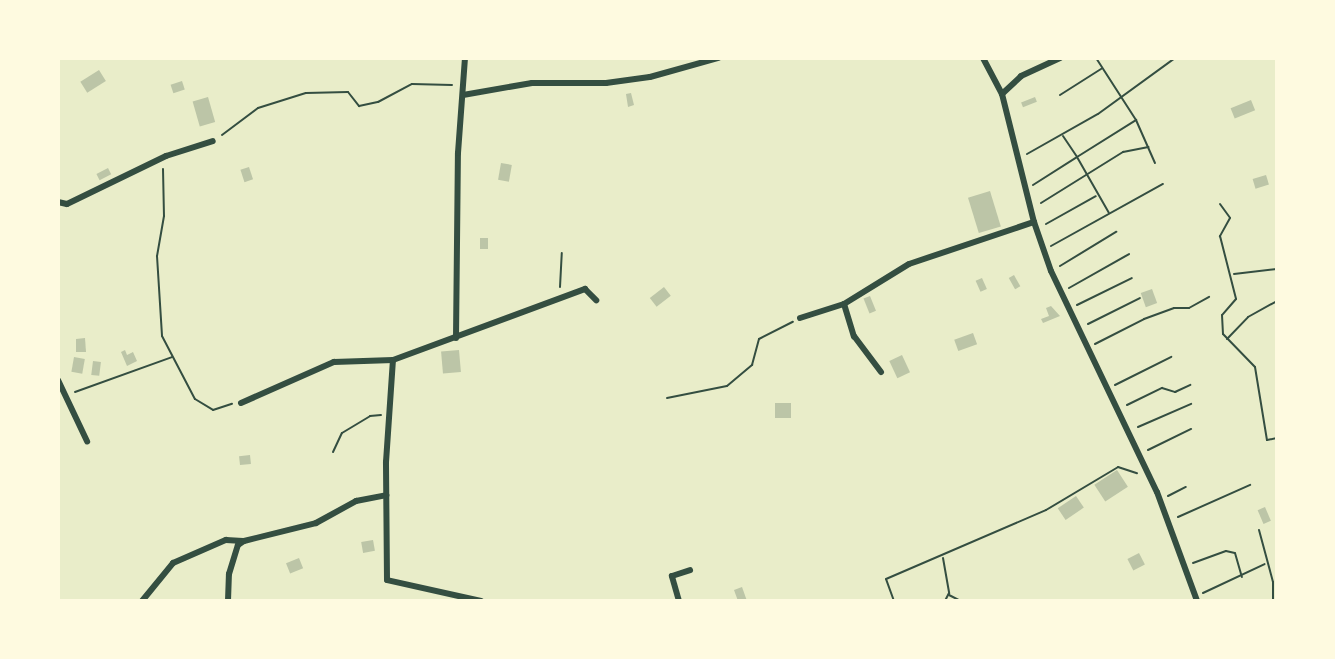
<!DOCTYPE html>
<style>
body{margin:0}
#map{position:relative;width:1335px;height:659px;overflow:hidden;background:#e9edc9;font-family:"Noto Sans",sans-serif}
div>[style]{position:absolute}
.building>*{inset:0;background:#bcc5a7;transform-origin:0 0}
.path>*{height:2px;margin:-1px;padding:0 1px;transform-origin:1px;border-radius:1px;background:#344e41}
.minor>*{height:6px;margin:-3px;padding:0 3px;transform-origin:3px;border-radius:3px;background:#344e41}
span{translate:-50% -50%;white-space:nowrap;text-align:center;line-height:1.15;-webkit-text-stroke:5px #fefae0;paint-order:stroke}
.frame{position:absolute;inset:0;border:60px solid #fefae0;pointer-events:none}
</style>
<div id="map">
<div class="building">
<div style="left:99px;top:70px;width:13px;height:22px;rotate:58deg"></div>
<div style="left:182px;top:81px;width:9px;height:12px;rotate:72deg"></div>
<div style="clip-path:polygon(631px 93px,634px 105px,628px 107px,626px 94px)"></div>
<div style="left:208px;top:97px;width:26px;height:16px;rotate:74deg"></div>
<div style="left:1035px;top:97px;width:5px;height:15px;rotate:68deg"></div>
<div style="left:1251px;top:100px;width:11px;height:22px;rotate:68deg"></div>
<div style="left:501px;top:163px;width:11px;height:17px;rotate:10deg"></div>
<div style="left:249px;top:167px;width:13px;height:9px;rotate:72deg"></div>
<div style="left:108px;top:168px;width:7px;height:13px;rotate:63deg"></div>
<div style="left:1266px;top:175px;width:10px;height:14px;rotate:73deg"></div>
<div style="left:990px;top:191px;width:37px;height:23px;rotate:73deg"></div>
<div style="left:480px;top:238px;width:8px;height:11px"></div>
<div style="left:1014px;top:275px;width:13px;height:6px;rotate:61deg"></div>
<div style="left:982px;top:278px;width:12px;height:7px;rotate:66deg"></div>
<div style="left:664px;top:287px;width:11px;height:18px;rotate:52deg"></div>
<div style="left:1152px;top:289px;width:15px;height:12px;rotate:70deg"></div>
<div style="left:870px;top:296px;width:16px;height:7px;rotate:68deg"></div>
<div style="clip-path:polygon(1051px 306px,1060px 316px,1043px 323px,1041px 319px,1049px 316px,1046px 308px)"></div>
<div style="left:973px;top:333px;width:12px;height:20px;rotate:70deg"></div>
<div style="clip-path:polygon(85px 338px,86px 352px,76px 352px,76px 339px)"></div>
<div style="clip-path:polygon(125px 350px,127px 355px,133px 352px,137px 361px,127px 366px,121px 352px)"></div>
<div style="left:459px;top:350px;width:22px;height:18px;rotate:85deg"></div>
<div style="left:902px;top:355px;width:19px;height:14px;rotate:65deg"></div>
<div style="left:74px;top:357px;width:11px;height:15px;rotate:10deg"></div>
<div style="left:93px;top:361px;width:8px;height:14px;rotate:7deg"></div>
<div style="left:791px;top:403px;width:15px;height:16px;rotate:90deg"></div>
<div style="left:250px;top:455px;width:9px;height:11px;rotate:84deg"></div>
<div style="left:1117px;top:470px;width:20px;height:27px;rotate:57deg"></div>
<div style="left:1076px;top:496px;width:14px;height:22px;rotate:56deg"></div>
<div style="left:1265px;top:507px;width:15px;height:8px;rotate:67deg"></div>
<div style="left:373px;top:540px;width:11px;height:12px;rotate:80deg"></div>
<div style="left:1139px;top:553px;width:13px;height:13px;rotate:63deg"></div>
<div style="left:299px;top:558px;width:11px;height:14px;rotate:68deg"></div>
<div style="clip-path:polygon(742px 587px,747px 601px,738px 601px,734px 590px)"></div>
</div>
<div class="path">
<div style="left:1060px;top:95px;width:49px;rotate:-32.4deg"></div>
<div style="left:1136px;top:120px;width:47px;rotate:66.2deg"></div>
<div style="left:222px;top:135px;width:45px;rotate:-36.9deg"></div>
<div style="left:258px;top:108px;width:50px;rotate:-17.4deg"></div>
<div style="left:306px;top:93px;width:42px;rotate:-1.4deg"></div>
<div style="left:348px;top:92px;width:18px;rotate:52deg"></div>
<div style="left:359px;top:106px;width:19px;rotate:-12deg"></div>
<div style="left:378px;top:102px;width:38px;rotate:-28deg"></div>
<div style="left:412px;top:84px;width:40px;rotate:1.4deg"></div>
<div style="left:1063px;top:136px;width:25px;rotate:56deg"></div>
<div style="left:1077px;top:157px;width:70px;rotate:-32.1deg"></div>
<div style="left:1136px;top:120px;width:74px;rotate:-122.8deg"></div>
<div style="left:1027px;top:154px;width:81px;rotate:-29.4deg"></div>
<div style="left:1098px;top:114px;width:95px;rotate:-36deg"></div>
<div style="left:163px;top:169px;width:47px;rotate:88.8deg"></div>
<div style="left:164px;top:216px;width:41px;rotate:99.9deg"></div>
<div style="left:157px;top:256px;width:80px;rotate:86.4deg"></div>
<div style="left:162px;top:336px;width:71px;rotate:62.4deg"></div>
<div style="left:195px;top:399px;width:21px;rotate:31deg"></div>
<div style="left:213px;top:410px;width:20px;rotate:-18deg"></div>
<div style="left:1033px;top:185px;width:52px;rotate:-32.5deg"></div>
<div style="left:1077px;top:157px;width:64px;rotate:60.3deg"></div>
<div style="left:1041px;top:203px;width:97px;rotate:-31.9deg"></div>
<div style="left:1123px;top:152px;width:26px;rotate:-11deg"></div>
<div style="left:1220px;top:204px;width:17px;rotate:54deg"></div>
<div style="left:1230px;top:218px;width:21px;rotate:119deg"></div>
<div style="left:1220px;top:236px;width:65px;rotate:75.7deg"></div>
<div style="left:1236px;top:299px;width:21px;rotate:131deg"></div>
<div style="left:1222px;top:315px;width:19px;rotate:87deg"></div>
<div style="left:1223px;top:334px;width:46px;rotate:45.9deg"></div>
<div style="left:1255px;top:367px;width:74px;rotate:80.7deg"></div>
<div style="left:1267px;top:440px;width:10px;rotate:-11deg"></div>
<div style="left:1046px;top:224px;width:57px;rotate:-29.2deg"></div>
<div style="left:1051px;top:246px;width:128px;rotate:-29deg"></div>
<div style="left:1060px;top:266px;width:66px;rotate:-31.3deg"></div>
<div style="left:1234px;top:274px;width:43px;rotate:-6.6deg"></div>
<div style="left:560px;top:287px;width:34px;rotate:-87deg"></div>
<div style="left:1069px;top:288px;width:69px;rotate:-29.5deg"></div>
<div style="left:1077px;top:305px;width:61px;rotate:-26.1deg"></div>
<div style="left:1088px;top:324px;width:58px;rotate:-26.6deg"></div>
<div style="left:1227px;top:339px;width:30px;rotate:-46deg"></div>
<div style="left:1248px;top:317px;width:33px;rotate:-29deg"></div>
<div style="left:1095px;top:344px;width:55px;rotate:-27deg"></div>
<div style="left:1144px;top:319px;width:32px;rotate:-20deg"></div>
<div style="left:1174px;top:308px;width:15px"></div>
<div style="left:1189px;top:308px;width:23px;rotate:-29deg"></div>
<div style="left:1115px;top:385px;width:63px;rotate:-26.6deg"></div>
<div style="left:75px;top:392px;width:103px;rotate:-19.8deg"></div>
<div style="left:667px;top:398px;width:61px;rotate:-11.3deg"></div>
<div style="left:727px;top:386px;width:33px;rotate:-40deg"></div>
<div style="left:752px;top:365px;width:27px;rotate:-75deg"></div>
<div style="left:759px;top:339px;width:38px;rotate:-27deg"></div>
<div style="left:1127px;top:405px;width:39px;rotate:-26deg"></div>
<div style="left:1162px;top:388px;width:14px;rotate:17deg"></div>
<div style="left:1175px;top:392px;width:17px;rotate:-25deg"></div>
<div style="left:1138px;top:427px;width:58px;rotate:-23.5deg"></div>
<div style="left:1148px;top:450px;width:48px;rotate:-26deg"></div>
<div style="left:333px;top:452px;width:21px;rotate:-65deg"></div>
<div style="left:342px;top:433px;width:33px;rotate:-31deg"></div>
<div style="left:370px;top:416px;width:11px;rotate:-5deg"></div>
<div style="left:1168px;top:496px;width:20px;rotate:-27deg"></div>
<div style="left:1178px;top:517px;width:79px;rotate:-24deg"></div>
<div style="left:1259px;top:530px;width:54px;rotate:74.9deg"></div>
<div style="left:1273px;top:582px;width:19px;rotate:90deg"></div>
<div style="left:943px;top:558px;width:36px;rotate:80deg"></div>
<div style="left:949px;top:593px;width:9px;rotate:117deg"></div>
<div style="left:1193px;top:563px;width:35px;rotate:-20deg"></div>
<div style="left:1226px;top:551px;width:9px;rotate:13deg"></div>
<div style="left:1235px;top:553px;width:25px;rotate:74deg"></div>
<div style="left:1203px;top:593px;width:68px;rotate:-25.1deg"></div>
<div style="left:949px;top:595px;width:13px;rotate:27deg"></div>
<div style="left:894px;top:601px;width:23px;rotate:-110deg"></div>
<div style="left:886px;top:579px;width:174px;rotate:-23.3deg"></div>
<div style="left:1046px;top:510px;width:84px;rotate:-30.8deg"></div>
<div style="left:1118px;top:467px;width:20px;rotate:18deg"></div>
</div>
<div class="minor">
<div style="left:983px;top:58px;width:41px;rotate:62.2deg"></div>
<div style="left:1002px;top:94px;width:132px;rotate:76deg"></div>
<div style="left:1034px;top:222px;width:52px;rotate:70.9deg"></div>
<div style="left:1051px;top:271px;width:245px;rotate:64.4deg"></div>
<div style="left:1157px;top:492px;width:116px;rotate:69.8deg"></div>
<div style="left:1002px;top:94px;width:26px;rotate:-43deg"></div>
<div style="left:1021px;top:76px;width:43px;rotate:-24.8deg"></div>
<div style="left:463px;top:95px;width:70px;rotate:-9.9deg"></div>
<div style="left:532px;top:83px;width:74px"></div>
<div style="left:606px;top:83px;width:44px;rotate:-7.8deg"></div>
<div style="left:650px;top:77px;width:71px;rotate:-15.6deg"></div>
<div style="left:58px;top:202px;width:9px;rotate:13deg"></div>
<div style="left:67px;top:204px;width:110px;rotate:-25.9deg"></div>
<div style="left:166px;top:156px;width:49px;rotate:-17.7deg"></div>
<div style="left:844px;top:304px;width:34px;rotate:73deg"></div>
<div style="left:854px;top:336px;width:45px;rotate:53.1deg"></div>
<div style="left:800px;top:318px;width:46px;rotate:-17.7deg"></div>
<div style="left:844px;top:304px;width:76px;rotate:-31.6deg"></div>
<div style="left:909px;top:264px;width:132px;rotate:-18.6deg"></div>
<div style="left:456px;top:338px;width:185px;rotate:-89.4deg"></div>
<div style="left:458px;top:153px;width:95px;rotate:-85.8deg"></div>
<div style="left:58px;top:380px;width:68px;rotate:64.6deg"></div>
<div style="left:241px;top:403px;width:102px;rotate:-23.8deg"></div>
<div style="left:334px;top:362px;width:59px;rotate:-1.9deg"></div>
<div style="left:142px;top:601px;width:49px;rotate:-50.8deg"></div>
<div style="left:173px;top:563px;width:58px;rotate:-23.5deg"></div>
<div style="left:226px;top:540px;width:17px;rotate:3deg"></div>
<div style="left:228px;top:601px;width:27px;rotate:-88deg"></div>
<div style="left:229px;top:574px;width:30px;rotate:-73deg"></div>
<div style="left:238px;top:545px;width:7px;rotate:-34deg"></div>
<div style="left:244px;top:541px;width:74px;rotate:-14deg"></div>
<div style="left:316px;top:523px;width:46px;rotate:-28.8deg"></div>
<div style="left:356px;top:501px;width:31px;rotate:-11deg"></div>
<div style="left:481px;top:601px;width:96px;rotate:-167.4deg"></div>
<div style="left:387px;top:580px;width:118px;rotate:-90.5deg"></div>
<div style="left:386px;top:462px;width:102px;rotate:-86.1deg"></div>
<div style="left:393px;top:360px;width:205px;rotate:-20.3deg"></div>
<div style="left:585px;top:289px;width:16px;rotate:45deg"></div>
<div style="left:679px;top:601px;width:26px;rotate:-106deg"></div>
<div style="left:672px;top:576px;width:19px;rotate:-18deg"></div>
</div>
<div class="frame"></div>
</div>
